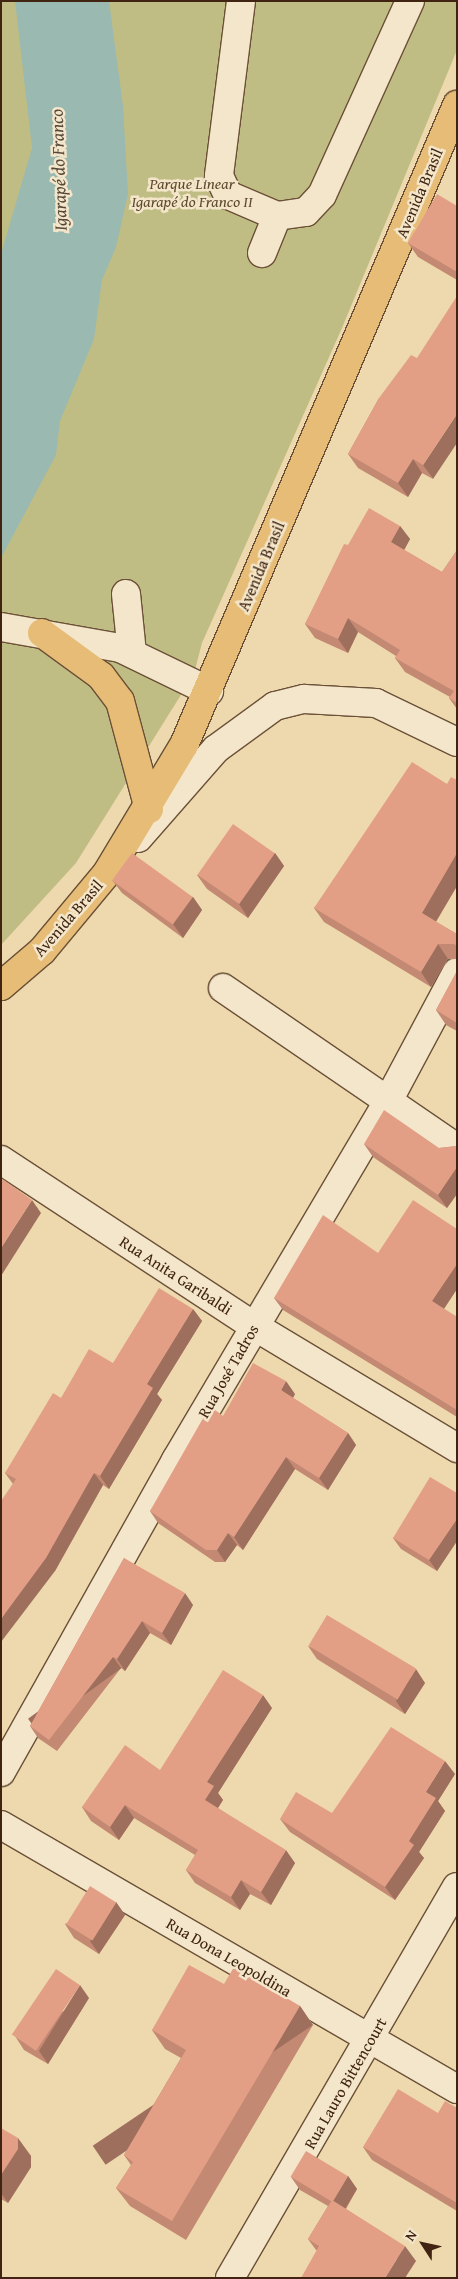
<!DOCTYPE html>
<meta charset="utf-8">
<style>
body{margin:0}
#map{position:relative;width:458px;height:2279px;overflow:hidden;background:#edd9ad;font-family:"Gentium Book Plus",serif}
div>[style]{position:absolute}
.green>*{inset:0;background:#c0bd84}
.water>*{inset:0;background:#9ab9b0}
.roads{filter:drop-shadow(1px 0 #6b5037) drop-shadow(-1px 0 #6b5037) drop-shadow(0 1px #6b5037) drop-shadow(0 -1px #6b5037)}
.minor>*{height:28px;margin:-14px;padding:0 14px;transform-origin:14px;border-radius:14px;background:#f3e6ca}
.highway>*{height:28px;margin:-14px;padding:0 14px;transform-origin:14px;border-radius:14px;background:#e6bc76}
.wall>*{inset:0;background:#c38973}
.shaded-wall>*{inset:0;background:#9f6f5e;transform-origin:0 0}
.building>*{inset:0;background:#e39f86;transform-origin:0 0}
span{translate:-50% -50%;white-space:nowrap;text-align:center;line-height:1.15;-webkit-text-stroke:5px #f3e6ca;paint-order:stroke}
.park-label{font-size:16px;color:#604a2d;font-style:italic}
.street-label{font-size:16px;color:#402310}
.water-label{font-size:18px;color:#564838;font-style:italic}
.frame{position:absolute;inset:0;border:2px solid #402310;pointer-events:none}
.north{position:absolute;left:398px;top:2219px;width:50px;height:50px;-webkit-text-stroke:4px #f3e6ca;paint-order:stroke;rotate:305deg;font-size:14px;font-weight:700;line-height:20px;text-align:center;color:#402310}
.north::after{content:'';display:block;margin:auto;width:18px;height:22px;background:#402310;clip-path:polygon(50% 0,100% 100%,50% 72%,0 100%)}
</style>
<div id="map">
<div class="green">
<div style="clip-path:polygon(1px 1px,457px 1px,457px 50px,342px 328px,202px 643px,194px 674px,76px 863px,1px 945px)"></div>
</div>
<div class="water">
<div style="clip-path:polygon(15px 1px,109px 1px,123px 106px,128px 194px,116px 247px,102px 280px,94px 339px,60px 421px,56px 455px,1px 558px,1px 254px,32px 148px)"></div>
</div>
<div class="roads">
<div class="minor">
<div style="left:241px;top:1px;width:176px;rotate:97.2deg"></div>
<div style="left:219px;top:176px;width:21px;rotate:65deg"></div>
<div style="left:228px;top:195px;width:53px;rotate:23.2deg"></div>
<div style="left:277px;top:216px;width:40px;rotate:112deg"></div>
<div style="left:277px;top:216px;width:29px;rotate:-8deg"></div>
<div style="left:306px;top:212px;width:23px;rotate:-47deg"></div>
<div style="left:322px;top:195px;width:213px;rotate:-65.6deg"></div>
<div style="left:126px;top:594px;width:59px;rotate:84.2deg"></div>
<div style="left:1px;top:627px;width:121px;rotate:10deg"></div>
<div style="left:120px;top:648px;width:99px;rotate:25.8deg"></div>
<div style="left:138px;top:838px;width:118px;rotate:-48.8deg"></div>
<div style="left:216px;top:749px;width:73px;rotate:-36.1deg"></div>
<div style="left:275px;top:706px;width:30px;rotate:-14deg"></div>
<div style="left:304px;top:699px;width:72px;rotate:3.2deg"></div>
<div style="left:376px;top:703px;width:90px;rotate:25.7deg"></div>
<div style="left:223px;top:988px;width:283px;rotate:34.4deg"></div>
<div style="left:1px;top:1160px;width:303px;rotate:33.3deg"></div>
<div style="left:254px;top:1326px;width:237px;rotate:31deg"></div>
<div style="left:1px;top:1772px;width:358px;rotate:-60.7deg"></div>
<div style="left:176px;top:1460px;width:417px;rotate:-59.4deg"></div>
<div style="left:388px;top:1101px;width:146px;rotate:-61.9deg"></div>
<div style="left:1px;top:1825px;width:527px;rotate:30.07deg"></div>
<div style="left:230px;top:2278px;width:452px;rotate:-59.9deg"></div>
</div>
<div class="highway">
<div style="left:42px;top:633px;width:73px;rotate:36.1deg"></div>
<div style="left:101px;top:676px;width:31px;rotate:53deg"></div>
<div style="left:120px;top:701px;width:112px;rotate:75deg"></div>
<div style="left:1px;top:986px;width:54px;rotate:-40.5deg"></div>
<div style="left:42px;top:951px;width:102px;rotate:-50.2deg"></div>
<div style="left:107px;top:873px;width:149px;rotate:-59deg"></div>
<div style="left:184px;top:745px;width:696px;rotate:-66.9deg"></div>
</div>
</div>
<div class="wall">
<div style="clip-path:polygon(457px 206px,457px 280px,418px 257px,408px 243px)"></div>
<div style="clip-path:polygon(379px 398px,433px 479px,422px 473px,408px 497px,358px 468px,348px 454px)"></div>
<div style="clip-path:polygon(400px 526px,410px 539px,404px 550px,442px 572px,457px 550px,457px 709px,449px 698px,450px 697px,405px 672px,395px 658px,396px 656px,358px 632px,348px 653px,315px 638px,305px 624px,348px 545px)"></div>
<div style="clip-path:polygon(457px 780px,457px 886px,436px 922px,457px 934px,457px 959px,448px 959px,431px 987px,324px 922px,314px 908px,447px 784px)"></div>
<div style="clip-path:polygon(275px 853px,284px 866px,248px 918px,207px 889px,197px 875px)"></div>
<div style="clip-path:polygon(112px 880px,193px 897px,202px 910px,183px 938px,122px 893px)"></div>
<div style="clip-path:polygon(457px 971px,457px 1031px,446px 1025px,436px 1010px)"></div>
<div style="clip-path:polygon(364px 1144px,439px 1148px,457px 1146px,457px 1194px,447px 1208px,373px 1157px)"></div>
<div style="clip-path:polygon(457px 1229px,457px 1289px,444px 1309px,457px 1317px,457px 1417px,283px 1310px,274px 1298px,378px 1253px)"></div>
<div style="clip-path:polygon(193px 1309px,202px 1321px,157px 1394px,162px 1400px,109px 1489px,103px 1485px,55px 1571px,13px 1484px,5px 1473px,61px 1398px)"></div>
<div style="clip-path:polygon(295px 1394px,293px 1398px,348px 1433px,356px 1445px,328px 1490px,295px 1469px,243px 1550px,237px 1545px,225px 1562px,215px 1562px,158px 1523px,150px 1511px,223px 1416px)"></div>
<div style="clip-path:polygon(457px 1493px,457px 1541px,437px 1571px,401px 1549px,393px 1538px)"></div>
<div style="clip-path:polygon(124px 1558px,193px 1605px,171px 1645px,150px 1633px,125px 1671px,121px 1668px,57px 1751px,38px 1738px,30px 1726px)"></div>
<div style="clip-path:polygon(308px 1646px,425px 1683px,405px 1714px,317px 1659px)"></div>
<div style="clip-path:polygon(272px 1708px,218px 1793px,223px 1800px,218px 1808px,295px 1863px,271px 1905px,250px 1894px,240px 1910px,195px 1883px,186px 1870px,195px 1855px,134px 1818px,119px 1840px,91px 1821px,82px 1807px,160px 1770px)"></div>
<div style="clip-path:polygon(455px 1774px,438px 1801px,445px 1811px,419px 1852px,424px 1858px,395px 1900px,290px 1832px,280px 1819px,332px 1813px)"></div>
<div style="clip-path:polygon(116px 1902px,125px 1915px,99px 1954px,74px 1938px,65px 1924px)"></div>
<div style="clip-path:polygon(224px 1984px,300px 2006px,313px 2025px,186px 2240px,130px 2206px,116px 2188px,131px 2165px,124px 2155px,181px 2058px,165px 2049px,152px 2030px)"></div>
<div style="clip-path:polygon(89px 1998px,48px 2064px,24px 2050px,15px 2036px)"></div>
<div style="clip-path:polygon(457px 2108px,457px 2211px,372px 2160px,363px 2147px,438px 2113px)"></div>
<div style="clip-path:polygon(1px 2128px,31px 2156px,31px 2167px,8px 2203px,1px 2199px)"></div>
<div style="clip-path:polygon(348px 2176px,357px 2189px,346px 2209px,416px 2261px,316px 2250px,308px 2239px,328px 2206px,300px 2190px,291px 2177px)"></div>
</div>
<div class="shaded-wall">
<div style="clip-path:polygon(457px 414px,457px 443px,433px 479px,423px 465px)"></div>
<div style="clip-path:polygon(413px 459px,422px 473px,408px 497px,398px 483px)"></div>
<div style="clip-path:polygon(400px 526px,410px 539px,401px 556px,391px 542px)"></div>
<div style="clip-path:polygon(348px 618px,358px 632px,348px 653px,338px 639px)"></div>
<div style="clip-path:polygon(275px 853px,284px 866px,248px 918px,239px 904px)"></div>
<div style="clip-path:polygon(457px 853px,457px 886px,432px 928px,422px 913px)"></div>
<div style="clip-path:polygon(193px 897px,202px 910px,183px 938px,173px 924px)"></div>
<div style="clip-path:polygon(438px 944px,448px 959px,431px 987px,421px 972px)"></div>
<div style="clip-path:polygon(457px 1167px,457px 1194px,447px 1208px,438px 1195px)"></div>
<div style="clip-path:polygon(32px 1200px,41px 1213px,1px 1276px,1px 1248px)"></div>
<div style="clip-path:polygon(457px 1264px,457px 1289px,441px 1313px,432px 1301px)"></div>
<div style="clip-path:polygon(193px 1309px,202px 1321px,157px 1394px,162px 1400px,109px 1489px,100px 1476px,147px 1384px)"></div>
<div style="clip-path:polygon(286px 1381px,295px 1394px,290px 1403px,281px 1390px)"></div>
<div style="clip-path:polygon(348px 1433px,356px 1445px,328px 1490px,319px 1478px)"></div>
<div style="clip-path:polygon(286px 1457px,295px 1469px,243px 1550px,234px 1537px)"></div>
<div style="clip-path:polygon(94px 1473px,103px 1485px,55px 1571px,1px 1642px,1px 1619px)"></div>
<div style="clip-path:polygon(457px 1519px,457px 1541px,437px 1571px,429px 1560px)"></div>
<div style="clip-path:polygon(228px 1533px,237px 1545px,225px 1562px,217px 1550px)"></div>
<div style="clip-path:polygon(185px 1593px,193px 1605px,171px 1645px,162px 1633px)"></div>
<div style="clip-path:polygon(142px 1621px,150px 1633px,125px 1671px,117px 1659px)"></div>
<div style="left:113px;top:1657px;width:14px;height:105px;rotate:54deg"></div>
<div style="clip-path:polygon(416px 1669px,425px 1683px,405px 1714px,396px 1701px)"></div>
<div style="clip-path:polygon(263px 1695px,272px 1708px,218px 1793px,223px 1800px,214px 1814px,205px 1800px,207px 1782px)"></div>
<div style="clip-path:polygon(445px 1761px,455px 1774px,438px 1801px,445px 1811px,419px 1852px,424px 1858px,395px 1900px,385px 1887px,409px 1841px,426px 1792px)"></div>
<div style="clip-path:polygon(125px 1805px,134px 1818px,119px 1840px,110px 1827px)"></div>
<div style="clip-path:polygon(286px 1850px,295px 1863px,271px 1905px,261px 1892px)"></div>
<div style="clip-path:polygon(241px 1880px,250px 1894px,240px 1910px,231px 1897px)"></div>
<div style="clip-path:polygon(116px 1902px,125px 1915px,99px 1954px,90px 1941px)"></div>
<div style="clip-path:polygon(80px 1985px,89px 1998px,48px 2064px,39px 2051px)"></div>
<div style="left:300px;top:2006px;width:23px;height:250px;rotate:56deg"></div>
<div style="clip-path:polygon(18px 2138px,31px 2156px,31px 2167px,8px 2203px,1px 2193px,1px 2175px)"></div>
<div style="clip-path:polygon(348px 2176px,357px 2189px,342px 2214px,333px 2201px)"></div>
<div style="clip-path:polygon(405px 2246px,416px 2261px,405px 2278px,385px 2278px)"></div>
</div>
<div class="building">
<div style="clip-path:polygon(437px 194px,457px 206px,457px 272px,408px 243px)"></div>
<div style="clip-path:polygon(457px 296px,457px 414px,423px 465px,413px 459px,398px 483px,348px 454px,379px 398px,411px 355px,417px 358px)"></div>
<div style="clip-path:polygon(369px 508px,400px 526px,391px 542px,442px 572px,457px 550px,457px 703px,449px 698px,454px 691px,395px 658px,400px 650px,348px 618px,338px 639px,305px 624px,344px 544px,348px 545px)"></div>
<div style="clip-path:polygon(412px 762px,447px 784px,451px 777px,457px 780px,457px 853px,422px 913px,457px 934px,457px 946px,454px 944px,438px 944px,421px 972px,314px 908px)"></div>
<div style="left:233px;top:824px;width:51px;height:62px;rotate:35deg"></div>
<div style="left:132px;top:853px;width:75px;height:34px;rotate:36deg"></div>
<div style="clip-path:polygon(457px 971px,457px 1023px,436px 1010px)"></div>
<div style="clip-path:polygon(384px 1110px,439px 1148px,457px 1146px,457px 1167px,438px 1195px,364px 1144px)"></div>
<div style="clip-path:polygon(1px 1178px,32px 1200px,1px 1248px)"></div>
<div style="clip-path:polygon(413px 1200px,457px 1229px,457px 1264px,432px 1301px,457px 1317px,457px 1410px,274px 1298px,323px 1215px,378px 1253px)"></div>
<div style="clip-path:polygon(159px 1288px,193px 1309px,147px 1384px,153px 1388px,100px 1476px,94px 1473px,46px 1558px,1px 1619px,1px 1501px,16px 1479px,5px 1473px,53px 1393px,61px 1398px,89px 1349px,113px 1363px)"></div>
<div style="clip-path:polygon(253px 1363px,286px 1381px,281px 1390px,348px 1433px,319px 1478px,286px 1457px,234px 1537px,228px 1533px,217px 1550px,206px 1550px,150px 1511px,210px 1406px,223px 1416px)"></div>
<div style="clip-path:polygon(430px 1477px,457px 1493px,457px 1519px,429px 1560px,393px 1538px)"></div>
<div style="clip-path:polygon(124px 1558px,185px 1593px,162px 1633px,142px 1621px,117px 1659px,113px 1657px,49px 1740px,30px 1726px)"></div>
<div style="left:327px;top:1615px;width:104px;height:36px;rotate:31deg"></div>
<div style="clip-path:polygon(223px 1670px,263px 1695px,207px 1782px,214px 1786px,205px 1800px,286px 1850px,261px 1892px,241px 1880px,231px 1897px,186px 1870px,198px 1850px,125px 1805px,110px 1827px,82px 1807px,125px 1745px,160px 1770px)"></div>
<div style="clip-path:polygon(391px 1727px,445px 1761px,426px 1792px,436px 1798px,409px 1841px,414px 1845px,385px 1887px,280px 1819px,296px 1792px,332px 1813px)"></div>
<div style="left:90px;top:1886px;width:31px;height:45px;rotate:32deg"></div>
<div style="clip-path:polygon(189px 1965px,224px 1984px,234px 1967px,300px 2006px,172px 2221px,116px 2188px,133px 2162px,124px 2155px,186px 2050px,152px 2030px)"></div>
<div style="left:56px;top:1969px;width:29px;height:79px;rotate:34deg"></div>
<div style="clip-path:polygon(398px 2089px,438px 2113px,445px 2101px,457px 2108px,457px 2203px,363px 2147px)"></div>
<div style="clip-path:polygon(1px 2128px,18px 2138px,18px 2149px,1px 2175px)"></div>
<div style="left:306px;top:2151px;width:49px;height:30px;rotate:31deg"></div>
<div style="clip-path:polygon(332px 2200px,405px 2246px,385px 2278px,301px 2278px,319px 2246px,308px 2239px)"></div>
</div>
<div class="park-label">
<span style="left:192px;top:192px">Parque Linear<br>Igarapé do Franco II</span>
</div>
<div class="street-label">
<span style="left:419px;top:193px;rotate:-67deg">Avenida Brasil</span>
<span style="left:261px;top:566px;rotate:-67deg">Avenida Brasil</span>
<span style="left:68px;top:918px;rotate:-49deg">Avenida Brasil</span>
<span style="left:176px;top:1275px;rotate:33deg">Rua Anita Garibaldi</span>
<span style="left:228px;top:1371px;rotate:-60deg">Rua José Tadros</span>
<span style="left:229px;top:1957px;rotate:30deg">Rua Dona Leopoldina</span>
<span style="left:345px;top:2083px;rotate:-60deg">Rua Lauro Bittencourt</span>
</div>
<div class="water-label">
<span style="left:59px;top:170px;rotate:-92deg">Igarapé do Franco</span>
</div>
<div class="frame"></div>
<div class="north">N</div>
</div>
